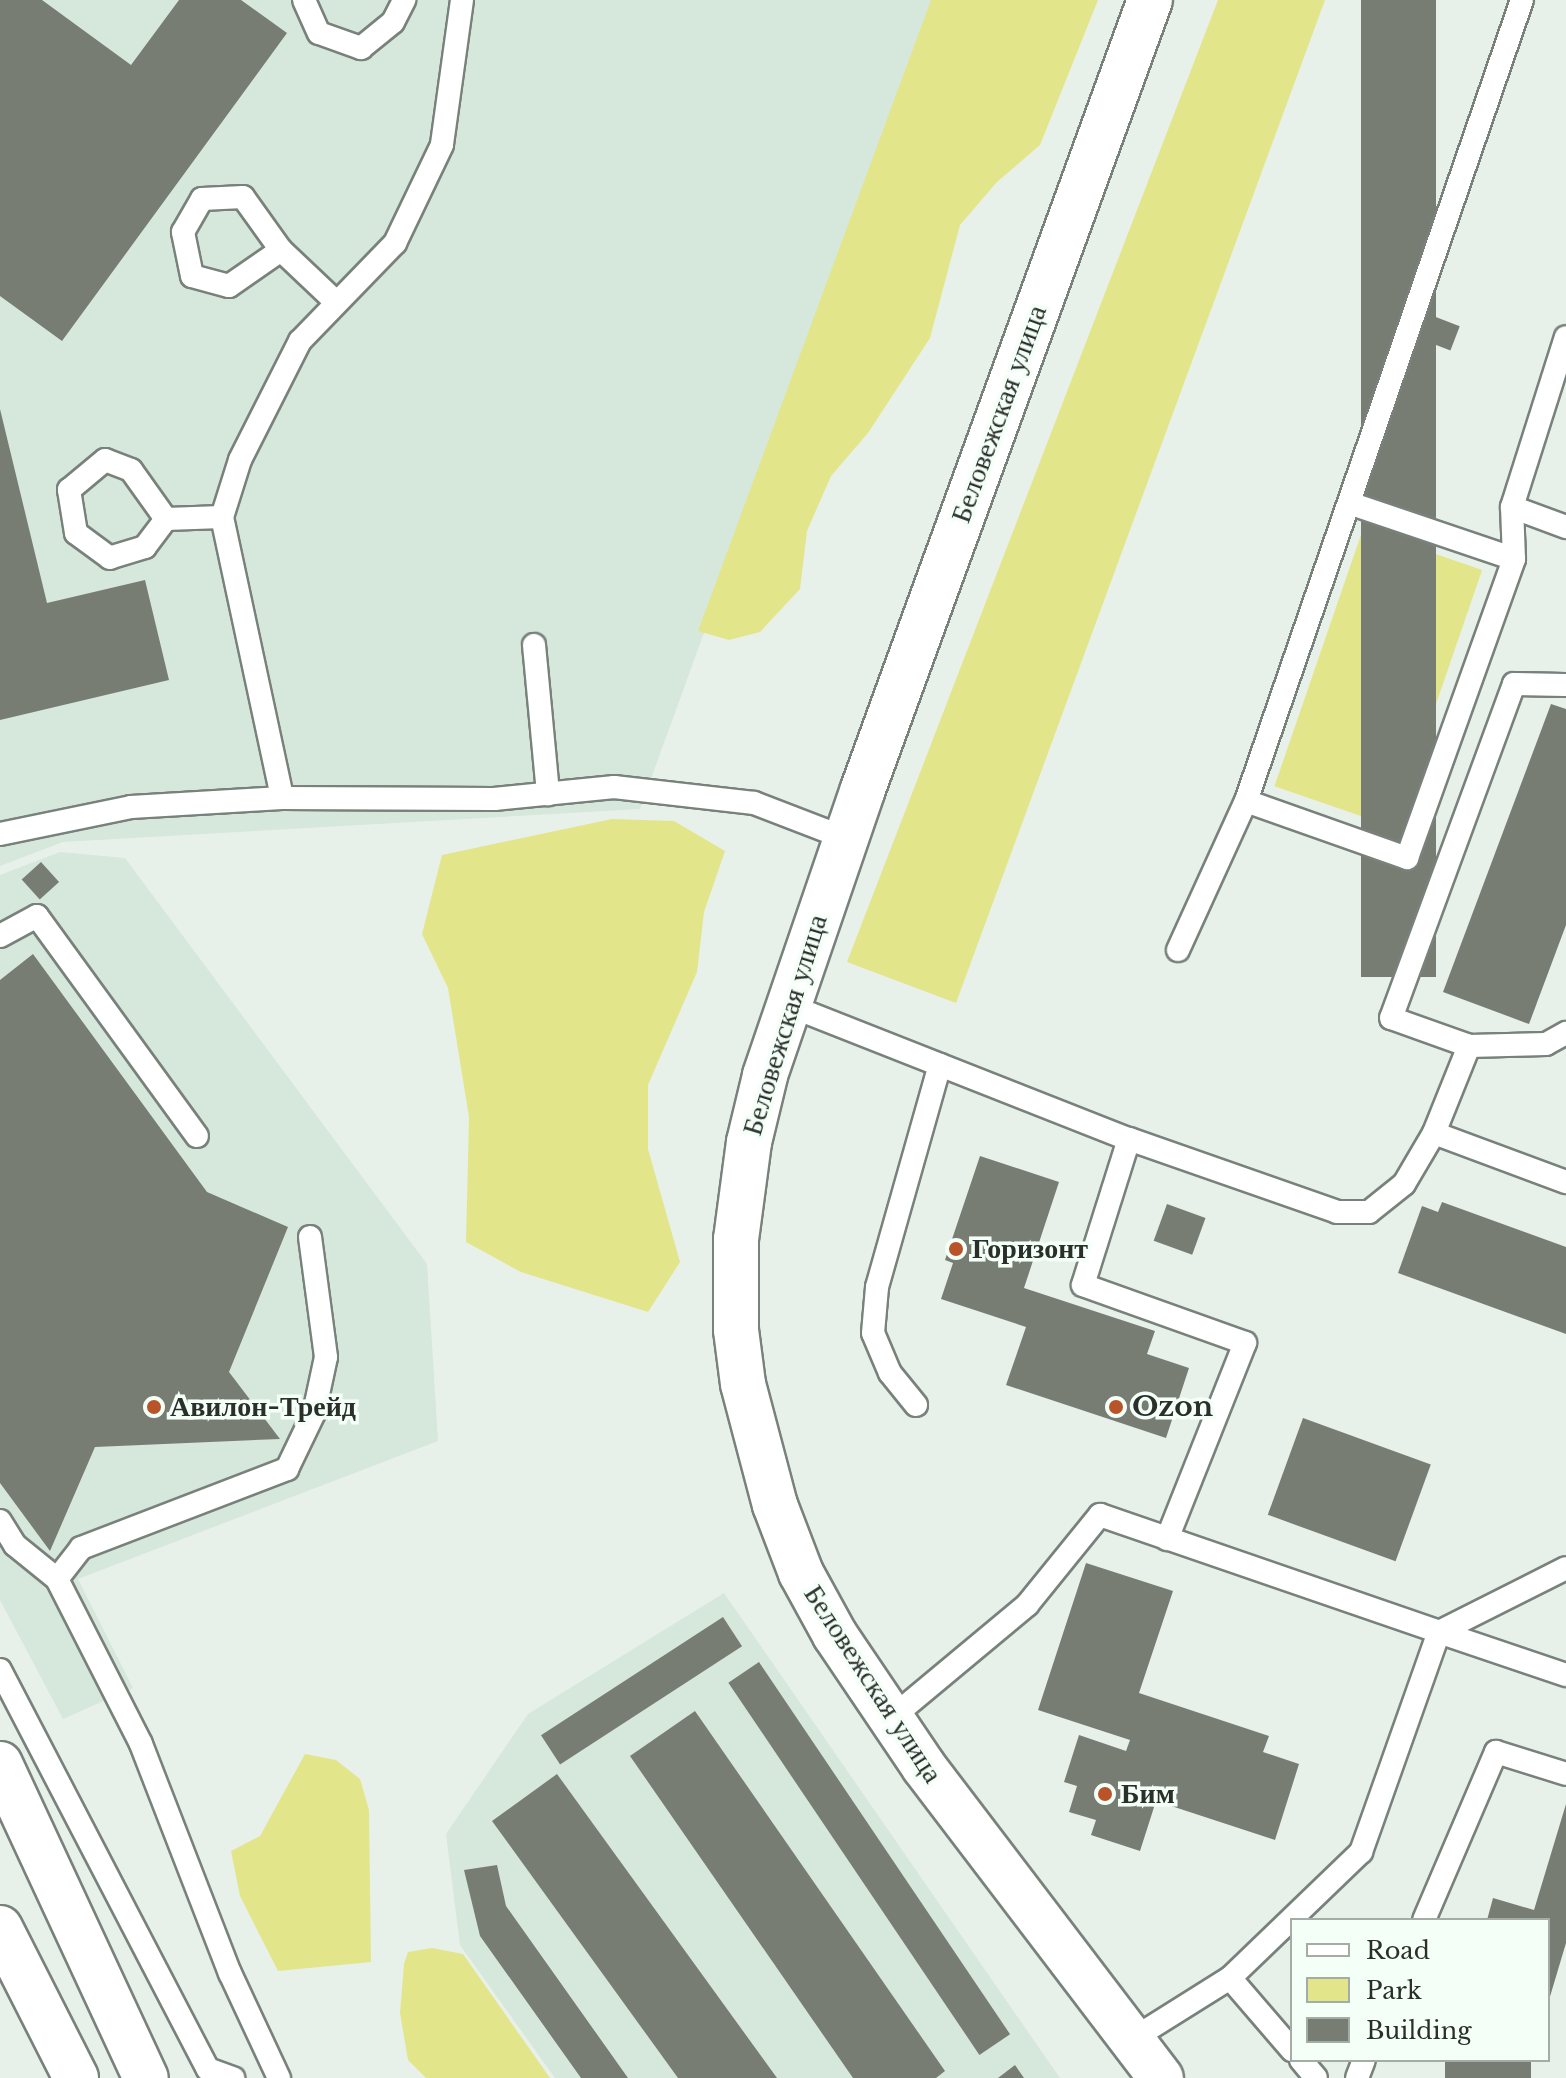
<!DOCTYPE html>
<meta charset="utf-8">
<style>
body{margin:0}
#map{position:relative;width:1566px;height:2078px;overflow:hidden;background:#e7f1ea;font-family:"Libre Baskerville",serif}
div>[style]{position:absolute}
.built>*{inset:0;background:#d6e7db}
.green>*{inset:0;background:#e3e58b;transform-origin:0 0}
.building>*{inset:0;background:#787d74;transform-origin:0 0}
.roads{filter:drop-shadow(2px 0 #78827b) drop-shadow(-2px 0 #78827b) drop-shadow(0 2px #78827b) drop-shadow(0 -2px #78827b)}
.lane>*{height:22px;margin:-11px;padding:0 11px;transform-origin:11px;border-radius:11px;background:#fff}
.secondary>*{height:44px;margin:-22px;padding:0 22px;transform-origin:22px;border-radius:22px;background:#fff}
.primary>*{height:44px;margin:-22px;padding:0 22px;transform-origin:22px;border-radius:22px;background:#fff}
.highway>*{height:44px;margin:-22px;padding:0 22px;transform-origin:22px;border-radius:22px;background:#fff}
.dots>*{width:22px;height:22px;translate:-50% -50%;box-sizing:border-box;border:4px solid #f4fff7;border-radius:50%}
span{translate:-50% -50%;white-space:nowrap;text-align:center;line-height:1.15;-webkit-text-stroke:7px #f4fff7;paint-order:stroke}
.street-label{font-size:28px;color:#2b2f2c}
.poi-label{font-size:28px;color:#2b2f2c;font-weight:700}
.left{translate:0 -50%;text-align:left}
.legend{position:absolute;left:1290px;top:1918px;width:260px;height:144px;box-sizing:border-box;background:#f4fff7;border:2px solid #a4aca6;margin:0;padding:10px 14px;list-style:none;font-size:24px;color:#2b2f2c}
.legend li{display:flex;align-items:center;gap:16px;height:40px}
.legend b{width:40px;border:2px solid #a4aca6}
</style>
<div id="map">
<div class="built">
<div style="clip-path:polygon(0 0,934px 0,640px 809px,63px 842px,0 866px)"></div>
<div style="clip-path:polygon(60px 852px,125px 858px,427px 1264px,438px 1441px,78px 1579px,133px 1688px,63px 1719px,0 1600px,0 875px)"></div>
<div style="clip-path:polygon(724px 1593px,1060px 2078px,555px 2078px,460px 1945px,446px 1834px,528px 1714px)"></div>
</div>
<div class="green">
<div style="clip-path:polygon(931px 0,1098px 0,1040px 145px,997px 182px,960px 225px,930px 338px,868px 433px,831px 476px,807px 531px,800px 589px,760px 632px,729px 640px,698px 631px)"></div>
<div style="clip-path:polygon(1218px 0,1325px 0,956px 1003px,847px 962px)"></div>
<div style="left:1363px;top:529px;width:126px;height:272px;rotate:19deg"></div>
<div style="clip-path:polygon(612px 819px,674px 821px,725px 851px,704px 912px,697px 972px,648px 1085px,648px 1149px,680px 1262px,648px 1312px,521px 1272px,466px 1242px,469px 1117px,448px 988px,422px 934px,442px 855px)"></div>
<div style="clip-path:polygon(305px 1754px,336px 1760px,360px 1779px,369px 1810px,371px 1962px,278px 1971px,240px 1896px,231px 1851px,260px 1836px)"></div>
<div style="clip-path:polygon(432px 1948px,463px 1954px,550px 2078px,426px 2078px,408px 2060px,400px 2013px,404px 1964px,408px 1952px)"></div>
</div>
<div class="building">
<div style="clip-path:polygon(0 0,42px 0,131px 65px,179px 0,241px 0,287px 33px,62px 341px,0 296px)"></div>
<div style="left:1361px;top:0;width:75px;height:977px"></div>
<div style="left:1428px;top:314px;width:34px;height:26px;rotate:21deg"></div>
<div style="clip-path:polygon(0 409px,47px 603px,145px 580px,169px 680px,0 720px)"></div>
<div style="clip-path:polygon(1551px 704px,1566px 709px,1566px 925px,1529px 1024px,1443px 992px)"></div>
<div style="left:41px;top:862px;width:27px;height:26px;rotate:48deg"></div>
<div style="clip-path:polygon(33px 954px,207px 1192px,288px 1227px,229px 1372px,280px 1439px,95px 1447px,50px 1551px,0 1483px,0 980px)"></div>
<div style="clip-path:polygon(980px 1156px,1059px 1182px,1024px 1288px,1155px 1331px,1147px 1354px,1189px 1368px,1166px 1438px,1006px 1385px,1026px 1327px,941px 1299px,953px 1263px,945px 1260px)"></div>
<div style="clip-path:polygon(1442px 1202px,1566px 1247px,1566px 1334px,1398px 1273px,1422px 1206px,1438px 1212px)"></div>
<div style="left:1167px;top:1204px;width:41px;height:39px;rotate:20deg"></div>
<div style="left:1303px;top:1418px;width:136px;height:103px;rotate:20deg"></div>
<div style="clip-path:polygon(1086px 1563px,1173px 1591px,1139px 1693px,1269px 1736px,1263px 1752px,1299px 1764px,1275px 1840px,1156px 1801px,1140px 1851px,1091px 1835px,1096px 1820px,1069px 1812px,1077px 1786px,1064px 1782px,1079px 1735px,1126px 1751px,1130px 1740px,1038px 1710px)"></div>
<div style="left:723px;top:1617px;width:35px;height:217px;rotate:57deg"></div>
<div style="left:759px;top:1662px;width:449px;height:37px;rotate:56deg"></div>
<div style="clip-path:polygon(695px 1711px,945px 2071px,936px 2078px,853px 2078px,630px 1756px)"></div>
<div style="clip-path:polygon(557px 1774px,777px 2078px,678px 2078px,492px 1821px)"></div>
<div style="clip-path:polygon(1566px 1804px,1566px 1943px,1549px 2000px,1548px 1920px,1487px 1920px,1493px 1898px,1534px 1910px)"></div>
<div style="clip-path:polygon(497px 1865px,506px 1906px,628px 2078px,581px 2078px,480px 1936px,464px 1870px)"></div>
<div style="left:1445px;top:2060px;width:86px;height:19px"></div>
<div style="clip-path:polygon(1015px 2065px,1024px 2078px,998px 2078px)"></div>
</div>
<div class="roads">
<div class="lane">
<div style="left:304px;top:0;width:36px;rotate:66deg"></div>
<div style="left:319px;top:33px;width:45px;rotate:19.7deg"></div>
<div style="left:361px;top:48px;width:41px;rotate:-39.1deg"></div>
<div style="left:393px;top:22px;width:25px;rotate:-63deg"></div>
<div style="left:462px;top:0;width:146px;rotate:97.9deg"></div>
<div style="left:442px;top:145px;width:109px;rotate:115.6deg"></div>
<div style="left:395px;top:243px;width:136px;rotate:134.1deg"></div>
<div style="left:300px;top:341px;width:133px;rotate:116.8deg"></div>
<div style="left:240px;top:460px;width:60px;rotate:107.5deg"></div>
<div style="left:222px;top:517px;width:287px;rotate:77.9deg"></div>
<div style="left:282px;top:798px;width:212px;rotate:0.3deg"></div>
<div style="left:494px;top:799px;width:121px;rotate:-5.7deg"></div>
<div style="left:614px;top:787px;width:141px;rotate:6.5deg"></div>
<div style="left:754px;top:803px;width:97px;rotate:21deg"></div>
<div style="left:281px;top:250px;width:63px;rotate:145.3deg"></div>
<div style="left:229px;top:286px;width:38px;rotate:-165deg"></div>
<div style="left:192px;top:276px;width:45px;rotate:-101.6deg"></div>
<div style="left:183px;top:232px;width:38px;rotate:-60deg"></div>
<div style="left:202px;top:199px;width:41px;rotate:-2.8deg"></div>
<div style="left:243px;top:197px;width:65px;rotate:54.4deg"></div>
<div style="left:281px;top:250px;width:76px;rotate:43.4deg"></div>
<div style="left:1349px;top:503px;width:174px;rotate:18.7deg"></div>
<div style="left:1512px;top:507px;width:58px;rotate:20.3deg"></div>
<div style="left:166px;top:519px;width:35px;rotate:127deg"></div>
<div style="left:145px;top:547px;width:37px;rotate:163deg"></div>
<div style="left:110px;top:558px;width:42px;rotate:-143.7deg"></div>
<div style="left:76px;top:533px;width:44px;rotate:-99.2deg"></div>
<div style="left:69px;top:490px;width:47px;rotate:-39.8deg"></div>
<div style="left:105px;top:460px;width:28px;rotate:21deg"></div>
<div style="left:131px;top:470px;width:60px;rotate:54.5deg"></div>
<div style="left:166px;top:519px;width:56px;rotate:-2deg"></div>
<div style="left:534px;top:645px;width:150px;rotate:84.6deg"></div>
<div style="left:1566px;top:685px;width:52px;rotate:-178.9deg"></div>
<div style="left:1514px;top:684px;width:356px;rotate:110.2deg"></div>
<div style="left:1391px;top:1018px;width:83px;rotate:19.7deg"></div>
<div style="left:1469px;top:1046px;width:77px;rotate:-1.5deg"></div>
<div style="left:1546px;top:1044px;width:23px;rotate:-29deg"></div>
<div style="left:1246px;top:801px;width:847px;rotate:-70.99deg"></div>
<div style="left:0;top:834px;width:134px;rotate:-11.6deg"></div>
<div style="left:131px;top:807px;width:151px;rotate:-3.4deg"></div>
<div style="left:0;top:936px;width:42px;rotate:-28.4deg"></div>
<div style="left:37px;top:916px;width:272px;rotate:54deg"></div>
<div style="left:1178px;top:950px;width:164px;rotate:-65.5deg"></div>
<div style="left:1246px;top:801px;width:171px;rotate:19.5deg"></div>
<div style="left:1407px;top:858px;width:318px;rotate:-70.3deg"></div>
<div style="left:1514px;top:559px;width:52px;rotate:-92.2deg"></div>
<div style="left:1512px;top:507px;width:178px;rotate:-72.4deg"></div>
<div style="left:788px;top:1005px;width:366px;rotate:21.5deg"></div>
<div style="left:1129px;top:1139px;width:220px;rotate:19.3deg"></div>
<div style="left:1337px;top:1212px;width:32px"></div>
<div style="left:1369px;top:1212px;width:45px;rotate:-38.7deg"></div>
<div style="left:1404px;top:1184px;width:59px;rotate:-59.5deg"></div>
<div style="left:1434px;top:1133px;width:141px;rotate:20.4deg"></div>
<div style="left:1434px;top:1133px;width:94px;rotate:-68.1deg"></div>
<div style="left:1129px;top:1139px;width:153px;rotate:107.5deg"></div>
<div style="left:1083px;top:1285px;width:172px;rotate:19.7deg"></div>
<div style="left:1245px;top:1343px;width:211px;rotate:111.7deg"></div>
<div style="left:916px;top:1405px;width:41px;rotate:-129.1deg"></div>
<div style="left:890px;top:1373px;width:43px;rotate:-113deg"></div>
<div style="left:873px;top:1333px;width:46px;rotate:-85deg"></div>
<div style="left:877px;top:1287px;width:231px;rotate:-74.2deg"></div>
<div style="left:0;top:1521px;width:28px;rotate:58deg"></div>
<div style="left:15px;top:1545px;width:54px;rotate:39deg"></div>
<div style="left:57px;top:1579px;width:185px;rotate:63deg"></div>
<div style="left:141px;top:1744px;width:246px;rotate:68.8deg"></div>
<div style="left:230px;top:1973px;width:116px;rotate:65deg"></div>
<div style="left:57px;top:1579px;width:39px;rotate:-52deg"></div>
<div style="left:81px;top:1548px;width:221px;rotate:-21deg"></div>
<div style="left:287px;top:1469px;width:62px;rotate:-64.3deg"></div>
<div style="left:314px;top:1413px;width:57px;rotate:-77.9deg"></div>
<div style="left:326px;top:1357px;width:121px;rotate:-97.6deg"></div>
<div style="left:0;top:1670px;width:450px;rotate:62.5deg"></div>
<div style="left:208px;top:2069px;width:27px;rotate:20deg"></div>
<div style="left:889px;top:1720px;width:180px;rotate:-39.8deg"></div>
<div style="left:1027px;top:1605px;width:116px;rotate:-51deg"></div>
<div style="left:1100px;top:1515px;width:359px;rotate:19deg"></div>
<div style="left:1439px;top:1632px;width:142px;rotate:-26.7deg"></div>
<div style="left:1424px;top:1920px;width:183px;rotate:-66.8deg"></div>
<div style="left:1496px;top:1752px;width:73px;rotate:17.4deg"></div>
<div style="left:1230px;top:1978px;width:95px;rotate:49.3deg"></div>
<div style="left:1131px;top:2040px;width:117px;rotate:-32.1deg"></div>
<div style="left:1230px;top:1978px;width:182px;rotate:-43.9deg"></div>
<div style="left:1361px;top:1852px;width:233px;rotate:-70.5deg"></div>
<div style="left:1439px;top:1632px;width:134px;rotate:18.7deg"></div>
<div style="left:1301px;top:2060px;width:23px;rotate:50deg"></div>
<div style="left:1357px;top:2078px;width:19px;rotate:-69deg"></div>
</div>
<div class="secondary">
<div style="left:1150px;top:0;width:840px;rotate:109.99deg"></div>
<div style="left:863px;top:789px;width:303px;rotate:108.9deg"></div>
<div style="left:765px;top:1076px;width:68px;rotate:103.6deg"></div>
<div style="left:749px;top:1142px;width:98px;rotate:97.6deg"></div>
<div style="left:736px;top:1239px;width:91px;rotate:90deg"></div>
<div style="left:736px;top:1330px;width:54px;rotate:82.6deg"></div>
<div style="left:743px;top:1384px;width:125px;rotate:75.2deg"></div>
<div style="left:775px;top:1505px;width:73px;rotate:69.1deg"></div>
<div style="left:801px;top:1573px;width:71px;rotate:61.3deg"></div>
<div style="left:835px;top:1635px;width:159px;rotate:56deg"></div>
<div style="left:924px;top:1767px;width:391px;rotate:52.7deg"></div>
</div>
<div class="primary">
<div style="left:0;top:1764px;width:346px;rotate:65.1deg"></div>
</div>
<div class="highway">
<div style="left:0;top:1928px;width:168px;rotate:63.1deg"></div>
</div>
</div>
<div class="dots">
<div style="left:956px;top:1249px;background:#b95329"></div>
<div style="left:154px;top:1407px;background:#b95329"></div>
<div style="left:1116px;top:1407px;background:#b95329"></div>
<div style="left:1105px;top:1794px;background:#b95329"></div>
</div>
<div class="street-label">
<span style="left:999px;top:414px;rotate:-70deg">Беловежская улица</span>
<span style="left:785px;top:1025px;rotate:-73deg">Беловежская улица</span>
<span style="left:873px;top:1684px;rotate:57deg">Беловежская улица</span>
</div>
<div class="poi-label">
<span class="left" style="left:972px;top:1249px">Горизонт</span>
<span class="left" style="left:170px;top:1407px">Авилон-Трейд</span>
<span class="left" style="left:1132px;top:1407px">Ozon</span>
<span class="left" style="left:1121px;top:1794px">Бим</span>
</div>
<ul class="legend">
<li><b style="height:10px;background:#fff"></b>Road</li>
<li><b style="height:22px;background:#e3e58b"></b>Park</li>
<li><b style="height:22px;background:#787d74"></b>Building</li>
</ul>
</div>
